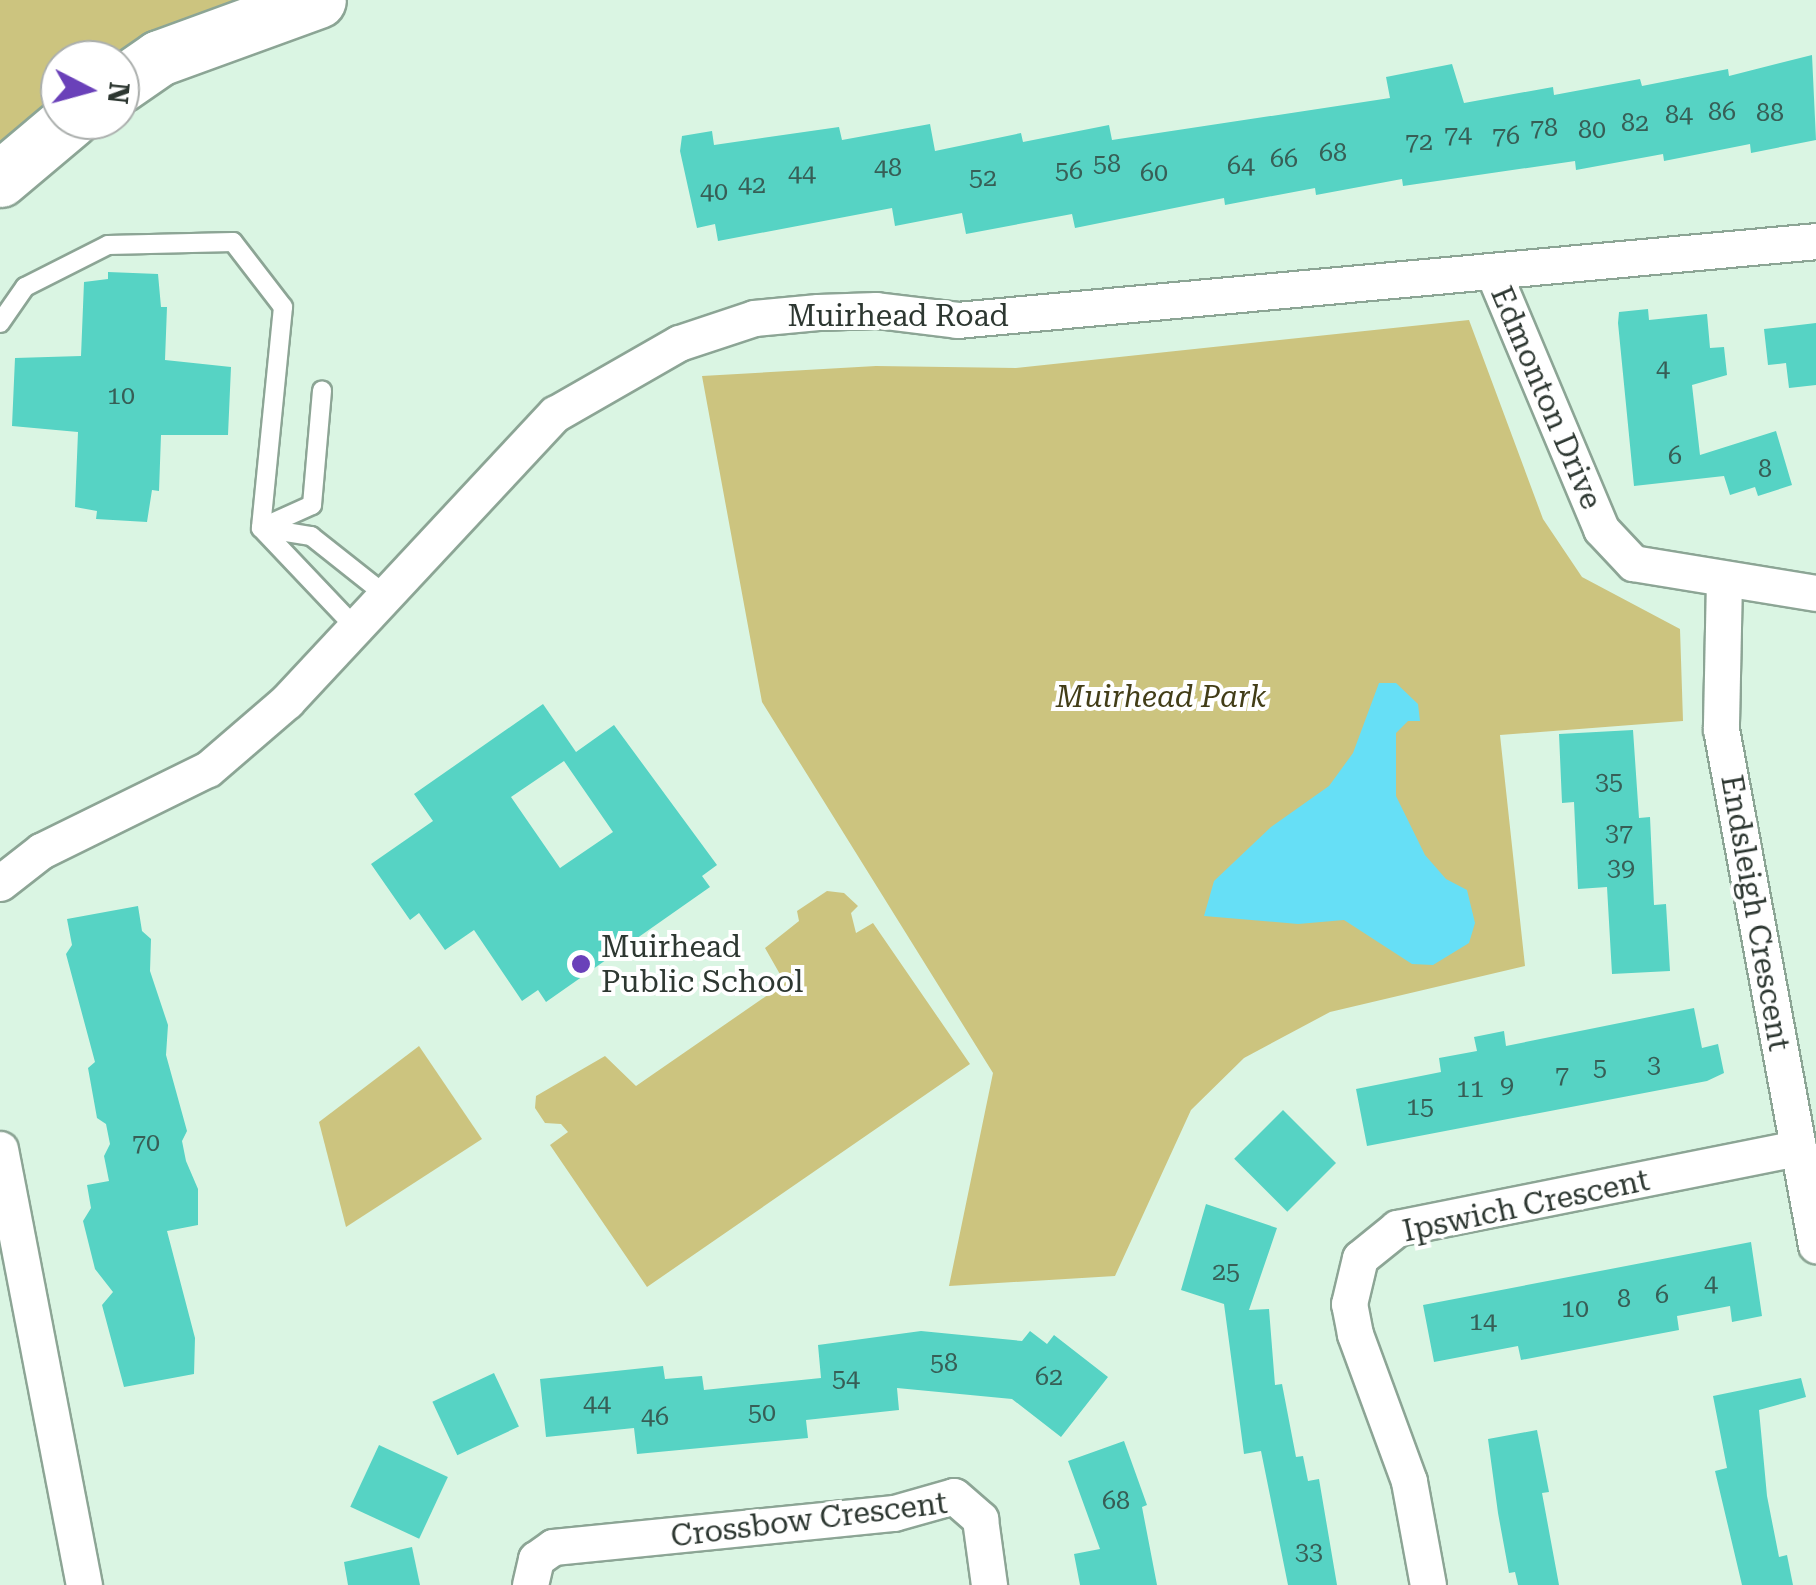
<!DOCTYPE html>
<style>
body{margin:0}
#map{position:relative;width:1816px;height:1585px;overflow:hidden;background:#daf5e3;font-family:"Roboto Serif",serif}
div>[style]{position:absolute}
.green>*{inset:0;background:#ccc47f}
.water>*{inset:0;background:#66dff6}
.building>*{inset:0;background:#56d3c4;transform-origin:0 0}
.roads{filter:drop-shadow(2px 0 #8ca595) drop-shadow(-2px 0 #8ca595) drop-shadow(0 2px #8ca595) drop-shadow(0 -2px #8ca595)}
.service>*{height:18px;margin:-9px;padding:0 9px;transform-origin:9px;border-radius:9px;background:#fff}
.minor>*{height:35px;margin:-17.5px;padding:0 17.5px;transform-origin:17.5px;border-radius:17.5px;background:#fff}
.motorway>*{height:55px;margin:-27.5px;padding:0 27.5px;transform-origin:27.5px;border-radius:27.5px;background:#fff}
.dots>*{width:28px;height:28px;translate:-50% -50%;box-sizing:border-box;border:5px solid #fff;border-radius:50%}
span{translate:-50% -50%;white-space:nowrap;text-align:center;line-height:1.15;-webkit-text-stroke:8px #fff;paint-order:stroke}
.number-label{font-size:25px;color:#375e56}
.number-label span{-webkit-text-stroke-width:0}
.street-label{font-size:30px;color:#2d3731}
.park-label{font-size:30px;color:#423d17;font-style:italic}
.poi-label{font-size:30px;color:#2d3731}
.left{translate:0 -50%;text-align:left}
.north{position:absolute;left:40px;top:40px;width:100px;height:100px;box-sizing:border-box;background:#fff;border:2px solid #abafad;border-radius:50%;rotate:96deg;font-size:28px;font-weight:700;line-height:40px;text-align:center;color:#2d3731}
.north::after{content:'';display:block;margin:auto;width:35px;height:45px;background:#6a41b9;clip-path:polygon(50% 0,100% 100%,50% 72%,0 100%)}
</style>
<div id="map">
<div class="green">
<div style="clip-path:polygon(0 0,251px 0,110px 60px,60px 60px,60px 90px,0 144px)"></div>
<div style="clip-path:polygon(1469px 320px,1543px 519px,1582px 577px,1680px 629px,1683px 721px,1500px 735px,1525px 966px,1330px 1012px,1244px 1058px,1191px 1110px,1115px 1276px,949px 1286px,993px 1073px,762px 702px,702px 376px,876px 366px,1016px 368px)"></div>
<div style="clip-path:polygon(827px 891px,844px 893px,858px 906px,851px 913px,856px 933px,873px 923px,970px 1064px,647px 1287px,550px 1145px,568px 1132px,561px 1124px,545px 1123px,535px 1108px,536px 1096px,605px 1056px,636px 1086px,785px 983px,765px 948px,799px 921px,797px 911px)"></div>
<div style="clip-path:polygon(419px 1046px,482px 1139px,346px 1227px,319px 1122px)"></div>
</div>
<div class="water">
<div style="clip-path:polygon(1379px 683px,1396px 683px,1418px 704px,1420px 721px,1408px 721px,1396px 733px,1396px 796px,1425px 855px,1446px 879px,1467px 890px,1475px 923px,1469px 943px,1433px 965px,1412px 964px,1344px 920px,1298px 924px,1204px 916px,1214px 881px,1271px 827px,1329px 786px,1353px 753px)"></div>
</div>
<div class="building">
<div style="clip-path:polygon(1812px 55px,1816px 140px,1751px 153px,1750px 144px,1664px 161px,1663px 154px,1576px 170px,1575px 161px,1403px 186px,1402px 179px,1316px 195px,1315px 188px,1225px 205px,1224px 198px,1075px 228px,1072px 214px,966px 234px,962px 213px,895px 226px,892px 208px,718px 241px,715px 224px,697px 228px,680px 151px,682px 136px,712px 131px,714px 145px,839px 127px,842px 140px,930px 124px,935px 151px,1021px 133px,1023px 142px,1109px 125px,1112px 140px,1390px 98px,1386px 77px,1452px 64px,1464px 103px,1553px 87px,1554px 95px,1640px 79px,1642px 86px,1728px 69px,1729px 76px)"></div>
<div style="clip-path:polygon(108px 272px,158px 274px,161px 307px,167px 307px,165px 360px,231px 367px,228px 435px,161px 435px,159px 491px,152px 490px,147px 522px,96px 519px,97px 511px,75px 507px,78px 432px,12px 426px,15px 358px,81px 356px,84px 282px,108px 279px)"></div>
<div style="clip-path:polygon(1648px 309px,1649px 320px,1707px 314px,1710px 348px,1724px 347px,1727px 375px,1692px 385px,1700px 455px,1776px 431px,1792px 485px,1758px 496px,1755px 487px,1730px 495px,1724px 476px,1634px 486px,1618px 323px,1619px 312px)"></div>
<div style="clip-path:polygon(1816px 323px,1816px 385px,1789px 388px,1786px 363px,1768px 365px,1764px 329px)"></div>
<div style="clip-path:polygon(evenodd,543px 704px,576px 752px,614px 725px,717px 865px,702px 876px,710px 887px,546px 1002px,538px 990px,522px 1001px,474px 930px,445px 950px,419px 913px,410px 920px,371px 864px,433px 821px,414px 794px,543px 704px,564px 761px,613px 832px,560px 868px,511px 797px,564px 761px)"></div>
<div style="clip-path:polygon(1633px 730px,1639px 818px,1650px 817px,1654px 905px,1666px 904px,1670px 971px,1612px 974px,1607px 887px,1578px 889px,1574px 802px,1562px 803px,1559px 734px)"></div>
<div style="clip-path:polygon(138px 906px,142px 931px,151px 939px,150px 971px,168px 1025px,166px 1055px,187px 1131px,182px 1141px,186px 1161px,198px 1189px,198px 1225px,167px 1231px,195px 1338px,194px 1374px,124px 1387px,102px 1305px,113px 1292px,95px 1269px,83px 1221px,91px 1208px,87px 1185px,109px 1181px,104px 1156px,110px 1144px,106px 1124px,97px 1118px,88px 1068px,95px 1062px,66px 954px,72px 945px,67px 919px)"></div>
<div style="clip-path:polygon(1694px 1008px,1702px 1048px,1718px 1044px,1724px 1073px,1707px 1081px,1367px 1146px,1356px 1089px,1441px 1072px,1439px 1058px,1477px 1051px,1474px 1037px,1504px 1031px,1506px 1046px)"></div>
<div style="left:1283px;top:1110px;width:75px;height:69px;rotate:45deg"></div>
<div style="clip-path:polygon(1206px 1204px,1277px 1228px,1249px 1310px,1269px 1309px,1275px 1385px,1282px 1384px,1296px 1457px,1303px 1456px,1308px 1481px,1319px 1479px,1337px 1585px,1288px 1585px,1261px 1451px,1244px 1454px,1224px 1304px,1181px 1290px)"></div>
<div style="clip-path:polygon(1751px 1242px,1762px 1316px,1732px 1322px,1730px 1306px,1677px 1316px,1679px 1330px,1521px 1360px,1518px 1346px,1434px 1362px,1423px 1305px)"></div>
<div style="clip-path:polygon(921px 1331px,1022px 1341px,1030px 1331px,1047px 1344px,1054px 1335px,1108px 1377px,1061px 1437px,1012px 1399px,897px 1388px,899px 1410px,806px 1420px,808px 1438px,637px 1454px,634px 1428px,546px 1437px,540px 1379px,663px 1366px,665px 1379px,702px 1376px,704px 1390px,821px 1378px,818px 1345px)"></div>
<div style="left:494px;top:1373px;width:59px;height:68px;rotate:65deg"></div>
<div style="clip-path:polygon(1801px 1378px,1806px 1397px,1759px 1410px,1767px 1496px,1779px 1557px,1787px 1555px,1793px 1585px,1742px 1585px,1715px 1471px,1727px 1468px,1713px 1396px)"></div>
<div style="clip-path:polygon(1537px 1430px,1549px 1492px,1542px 1493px,1559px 1585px,1518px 1585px,1515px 1572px,1509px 1573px,1498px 1513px,1488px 1439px)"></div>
<div style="clip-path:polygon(1124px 1441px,1147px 1505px,1142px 1507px,1157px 1585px,1080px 1585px,1074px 1554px,1100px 1549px,1068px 1461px)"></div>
<div style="left:379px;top:1445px;width:76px;height:68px;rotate:25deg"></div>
<div style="clip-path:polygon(412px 1547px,420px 1585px,348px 1585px,344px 1562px)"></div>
</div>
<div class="roads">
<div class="service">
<div style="left:0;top:323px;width:44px;rotate:-55.2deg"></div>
<div style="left:25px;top:287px;width:93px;rotate:-26.8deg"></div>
<div style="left:108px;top:245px;width:125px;rotate:-1.4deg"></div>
<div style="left:233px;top:242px;width:82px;rotate:52.4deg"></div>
<div style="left:283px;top:307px;width:222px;rotate:95.7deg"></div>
<div style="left:261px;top:528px;width:134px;rotate:46.5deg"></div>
<div style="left:261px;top:528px;width:56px;rotate:-24.3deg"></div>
<div style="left:312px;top:505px;width:115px;rotate:-85deg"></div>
<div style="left:261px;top:528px;width:51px;rotate:9.1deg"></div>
<div style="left:311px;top:536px;width:92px;rotate:38.4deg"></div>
</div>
<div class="minor">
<div style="left:1494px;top:274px;width:277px;rotate:67.2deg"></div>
<div style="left:1601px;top:529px;width:47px;rotate:46.7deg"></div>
<div style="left:1633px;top:563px;width:185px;rotate:9.3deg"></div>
<div style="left:1724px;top:580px;width:149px;rotate:91.2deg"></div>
<div style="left:1721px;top:729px;width:525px;rotate:79.57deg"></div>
<div style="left:0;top:883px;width:52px;rotate:-38deg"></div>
<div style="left:41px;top:851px;width:186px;rotate:-26.2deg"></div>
<div style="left:208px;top:769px;width:104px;rotate:-40.7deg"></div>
<div style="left:287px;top:701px;width:393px;rotate:-47deg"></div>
<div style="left:555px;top:414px;width:143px;rotate:-29.8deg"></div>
<div style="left:679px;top:343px;width:79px;rotate:-18.4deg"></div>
<div style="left:754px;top:318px;width:64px;rotate:-5.4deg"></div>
<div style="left:818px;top:312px;width:58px;rotate:-2deg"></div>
<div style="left:876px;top:310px;width:82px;rotate:7deg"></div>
<div style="left:957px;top:320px;width:863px;rotate:-5.25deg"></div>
<div style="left:0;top:1149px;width:444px;rotate:79.1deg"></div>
<div style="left:530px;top:1585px;width:27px;rotate:-77deg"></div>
<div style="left:536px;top:1559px;width:21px;rotate:-35deg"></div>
<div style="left:553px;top:1547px;width:343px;rotate:-5.7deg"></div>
<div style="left:894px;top:1513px;width:62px;rotate:-15.8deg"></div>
<div style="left:954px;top:1496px;width:35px;rotate:41deg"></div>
<div style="left:980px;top:1519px;width:67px;rotate:82.2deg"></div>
<div style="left:1428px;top:1585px;width:106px;rotate:-100.4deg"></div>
<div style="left:1409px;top:1481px;width:157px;rotate:-110.2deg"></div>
<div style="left:1355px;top:1334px;width:31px;rotate:-101deg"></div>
<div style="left:1349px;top:1304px;width:47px;rotate:-76.6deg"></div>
<div style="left:1360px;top:1258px;width:48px;rotate:-39deg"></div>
<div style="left:1397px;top:1228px;width:409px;rotate:-11.3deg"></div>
</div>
<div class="motorway">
<div style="left:120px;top:85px;width:47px;rotate:-34.7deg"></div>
<div style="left:159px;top:58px;width:169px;rotate:-20deg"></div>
<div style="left:0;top:179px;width:92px;rotate:-40.1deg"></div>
</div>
</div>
<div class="dots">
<div style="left:581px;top:964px;background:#6a41b9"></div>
</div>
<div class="number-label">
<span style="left:1722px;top:112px">86</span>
<span style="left:1770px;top:113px">88</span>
<span style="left:1679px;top:115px">84</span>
<span style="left:1635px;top:123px">82</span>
<span style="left:1544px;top:128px">78</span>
<span style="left:1592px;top:130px">80</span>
<span style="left:1458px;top:135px">74</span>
<span style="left:1506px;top:136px">76</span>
<span style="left:1419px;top:142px">72</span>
<span style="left:1333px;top:153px">68</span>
<span style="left:1284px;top:159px">66</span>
<span style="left:1107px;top:164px">58</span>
<span style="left:1241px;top:166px">64</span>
<span style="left:888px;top:168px">48</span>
<span style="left:1069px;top:171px">56</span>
<span style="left:1154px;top:173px">60</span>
<span style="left:802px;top:174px">44</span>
<span style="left:983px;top:178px">52</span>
<span style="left:752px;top:185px">42</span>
<span style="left:714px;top:192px">40</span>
<span style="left:1663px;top:369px">4</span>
<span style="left:121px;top:396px">10</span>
<span style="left:1675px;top:456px">6</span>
<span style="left:1765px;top:469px">8</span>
<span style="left:1609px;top:782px">35</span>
<span style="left:1619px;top:833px">37</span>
<span style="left:1621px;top:868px">39</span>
<span style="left:1654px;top:1065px">3</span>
<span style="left:1600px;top:1068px">5</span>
<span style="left:1562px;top:1075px">7</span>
<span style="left:1507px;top:1085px">9</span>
<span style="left:1470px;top:1089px">11</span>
<span style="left:1420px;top:1107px">15</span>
<span style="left:146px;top:1143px">70</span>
<span style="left:1226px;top:1272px">25</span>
<span style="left:1711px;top:1284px">4</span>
<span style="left:1662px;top:1295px">6</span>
<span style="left:1624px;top:1299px">8</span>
<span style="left:1575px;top:1309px">10</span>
<span style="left:1483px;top:1322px">14</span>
<span style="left:944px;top:1363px">58</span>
<span style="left:1049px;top:1377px">62</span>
<span style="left:846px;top:1379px">54</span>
<span style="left:597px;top:1404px">44</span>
<span style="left:762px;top:1413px">50</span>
<span style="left:655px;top:1417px">46</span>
<span style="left:1116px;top:1501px">68</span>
<span style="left:1309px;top:1552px">33</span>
</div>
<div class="street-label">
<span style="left:898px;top:316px">Muirhead Road</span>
<span style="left:1546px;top:398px;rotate:67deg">Edmonton Drive</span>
<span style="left:1755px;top:913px;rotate:80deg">Endsleigh Crescent</span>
<span style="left:1526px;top:1206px;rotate:-12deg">Ipswich Crescent</span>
<span style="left:809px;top:1520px;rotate:-7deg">Crossbow Crescent</span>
</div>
<div class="park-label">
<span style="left:1161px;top:697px">Muirhead Park</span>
</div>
<div class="poi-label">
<span class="left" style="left:601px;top:964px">Muirhead<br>Public School</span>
</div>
<div class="north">N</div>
</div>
